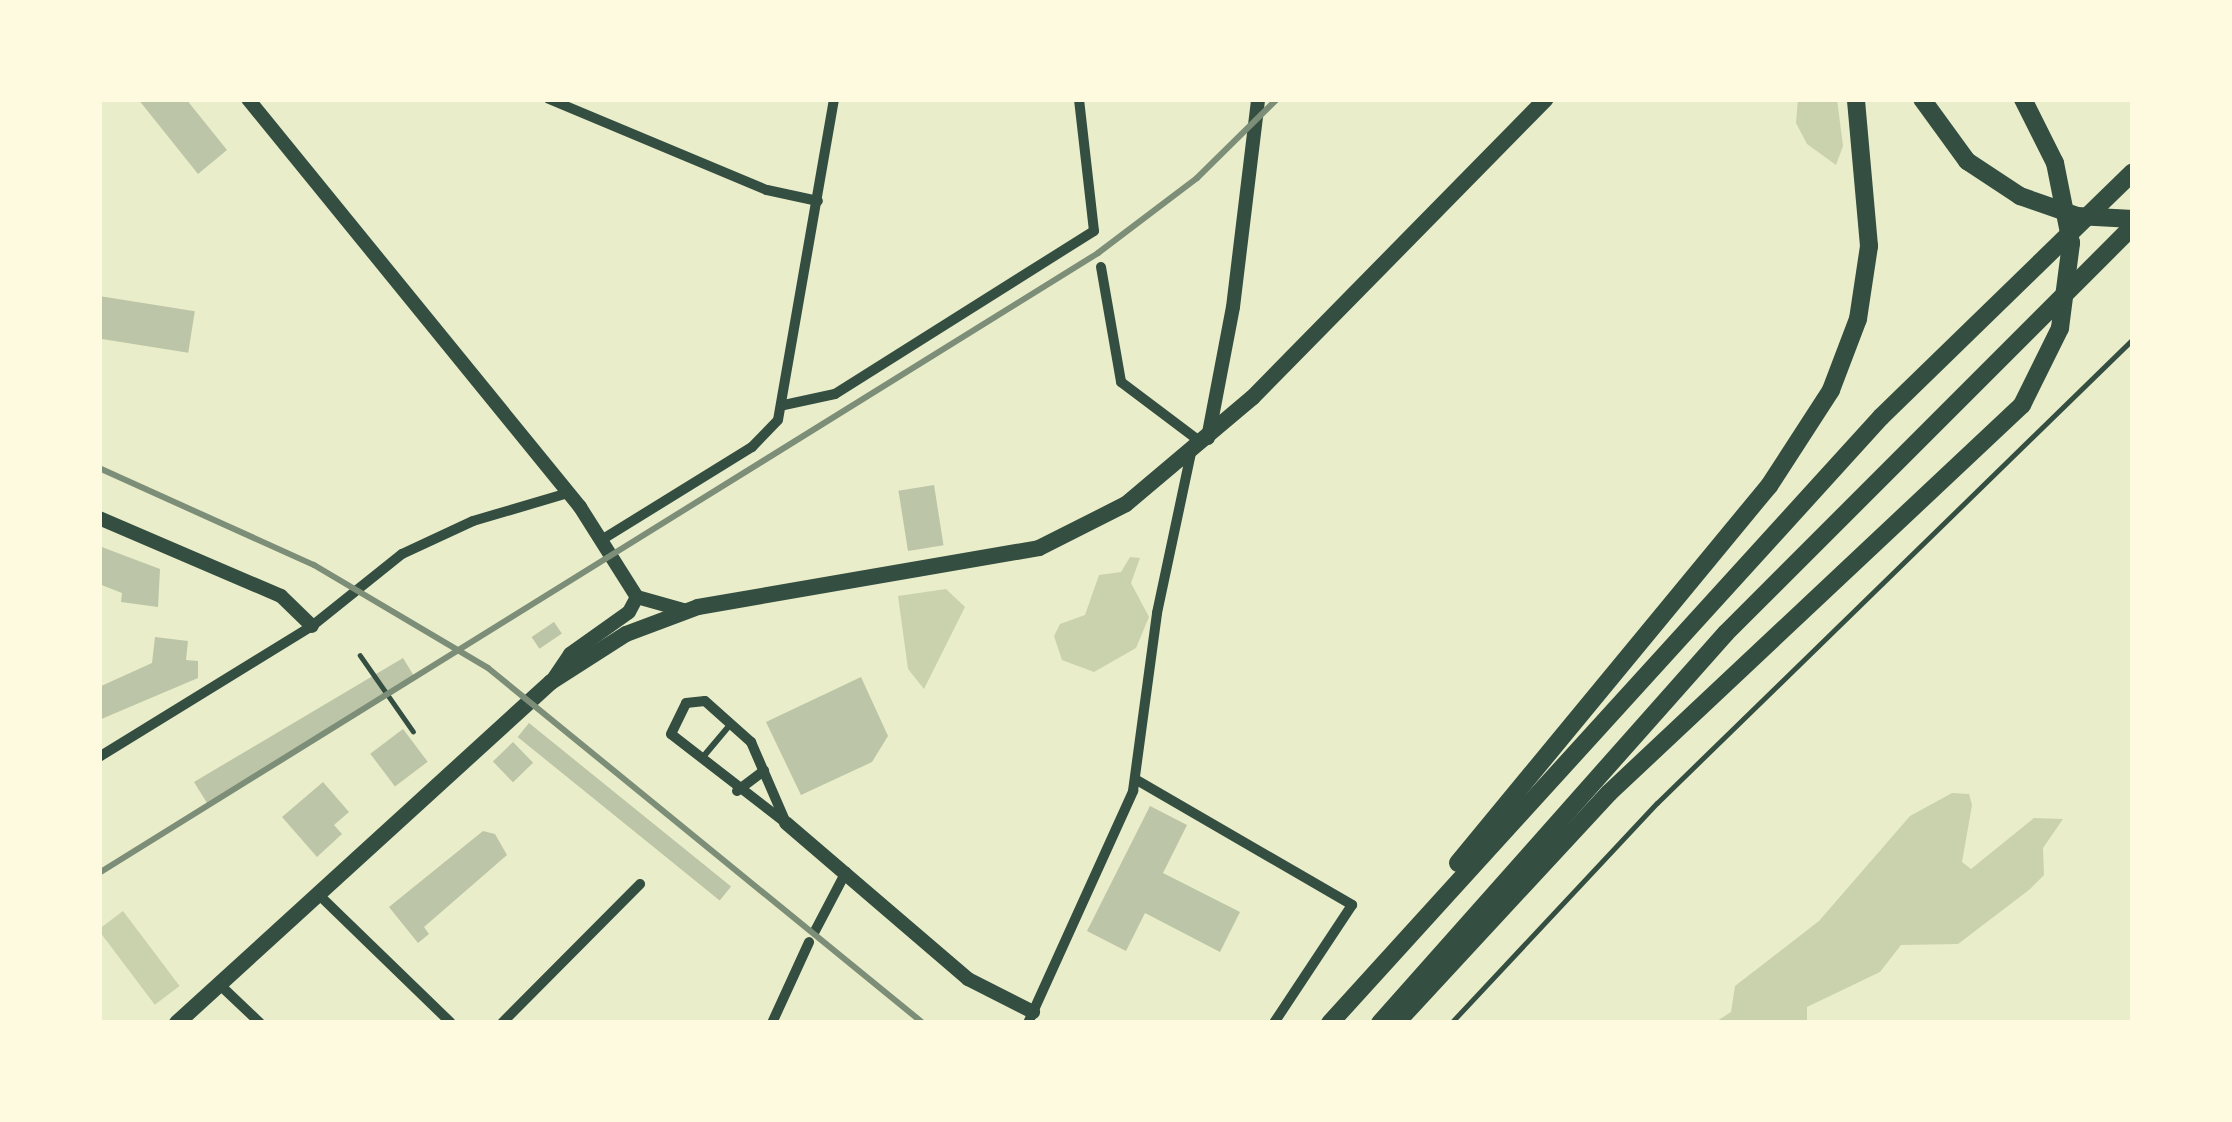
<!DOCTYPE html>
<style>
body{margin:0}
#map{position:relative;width:2232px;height:1122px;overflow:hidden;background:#e9edc9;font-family:"Crimson Pro",serif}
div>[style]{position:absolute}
.green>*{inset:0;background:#cad2ad;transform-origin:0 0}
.building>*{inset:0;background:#bcc5a7;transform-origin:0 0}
.path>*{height:4.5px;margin:-2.25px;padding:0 2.25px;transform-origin:2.25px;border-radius:2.25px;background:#344e41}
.service>*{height:6px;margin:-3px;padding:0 3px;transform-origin:3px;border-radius:3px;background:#344e41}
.minor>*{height:10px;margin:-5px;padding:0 5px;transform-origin:5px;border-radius:5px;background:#344e41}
.tertiary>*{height:14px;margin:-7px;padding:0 7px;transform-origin:7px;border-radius:7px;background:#344e41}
.primary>*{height:16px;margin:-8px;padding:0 8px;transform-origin:8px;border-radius:8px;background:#344e41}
.motorway>*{height:18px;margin:-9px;padding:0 9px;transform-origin:9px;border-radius:9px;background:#344e41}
.rail>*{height:6px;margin:-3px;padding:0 3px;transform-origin:3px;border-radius:3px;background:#7c8e77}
span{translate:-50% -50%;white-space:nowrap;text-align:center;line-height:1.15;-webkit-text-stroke:12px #fefae0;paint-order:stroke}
.frame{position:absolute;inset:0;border:102px solid #fefae0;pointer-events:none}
</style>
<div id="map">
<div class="green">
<div style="clip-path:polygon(1798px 99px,1837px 99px,1843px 146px,1836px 165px,1807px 144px,1796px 123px)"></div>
<div style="clip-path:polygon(1130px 557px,1140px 558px,1131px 583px,1149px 617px,1136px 648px,1094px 672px,1062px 660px,1054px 636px,1060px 624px,1085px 615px,1099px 575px,1121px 572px)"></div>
<div style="clip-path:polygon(946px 589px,965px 607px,924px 689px,908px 669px,898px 596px)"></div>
<div style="clip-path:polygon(1952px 793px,1969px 794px,1972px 805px,1962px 862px,1971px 869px,2034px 818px,2063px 819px,2043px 848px,2044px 875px,2029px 890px,1958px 944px,1901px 945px,1880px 972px,1807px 1007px,1807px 1023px,1714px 1023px,1731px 1012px,1735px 986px,1819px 921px,1910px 816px)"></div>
<div style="left:123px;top:911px;width:94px;height:31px;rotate:53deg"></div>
</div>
<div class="building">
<div style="clip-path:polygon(138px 99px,186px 99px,227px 150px,198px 174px)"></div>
<div style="left:99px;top:296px;width:97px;height:42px;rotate:9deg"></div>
<div style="left:934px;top:485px;width:61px;height:36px;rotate:81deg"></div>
<div style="clip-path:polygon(99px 546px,160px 569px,158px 607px,121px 602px,122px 593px,99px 584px)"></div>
<div style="left:554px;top:622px;width:14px;height:27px;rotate:56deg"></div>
<div style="clip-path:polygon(155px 637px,188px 641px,186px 660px,198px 661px,198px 678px,99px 720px,99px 687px,152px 663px)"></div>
<div style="clip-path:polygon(403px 658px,414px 676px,207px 803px,194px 782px)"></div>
<div style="clip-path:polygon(861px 677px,888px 736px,872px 762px,801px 795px,766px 722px)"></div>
<div style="left:529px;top:723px;width:260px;height:18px;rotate:39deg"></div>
<div style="left:403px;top:729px;width:41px;height:41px;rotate:53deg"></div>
<div style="left:513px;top:742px;width:29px;height:28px;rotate:46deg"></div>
<div style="clip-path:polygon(323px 782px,349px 812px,334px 825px,342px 834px,317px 857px,282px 817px)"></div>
<div style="clip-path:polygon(1150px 806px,1187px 825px,1163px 873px,1240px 912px,1220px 952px,1145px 913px,1126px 951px,1087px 931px)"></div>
<div style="clip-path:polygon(483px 831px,495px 834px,507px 855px,424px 927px,429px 934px,418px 943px,389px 907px)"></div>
</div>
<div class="path">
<div style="left:360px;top:655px;width:93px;rotate:55.1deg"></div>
<div style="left:1451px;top:1023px;width:301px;rotate:-46.9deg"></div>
<div style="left:1657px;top:803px;width:665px;rotate:-44.27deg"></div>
</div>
<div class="service">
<div style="left:703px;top:757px;width:40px;rotate:-50deg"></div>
</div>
<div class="minor">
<div style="left:549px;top:99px;width:236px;rotate:22.7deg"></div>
<div style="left:767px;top:190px;width:52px;rotate:12.2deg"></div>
<div style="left:1101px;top:267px;width:117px;rotate:80.1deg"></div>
<div style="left:1121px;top:382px;width:101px;rotate:37deg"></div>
<div style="left:784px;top:405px;width:52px;rotate:-12.2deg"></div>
<div style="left:835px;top:394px;width:306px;rotate:-32.2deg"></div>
<div style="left:1094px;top:231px;width:133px;rotate:-96.5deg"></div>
<div style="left:603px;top:539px;width:175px;rotate:-31.7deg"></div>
<div style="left:752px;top:447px;width:37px;rotate:-46deg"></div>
<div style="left:778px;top:420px;width:326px;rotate:-80.1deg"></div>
<div style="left:705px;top:701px;width:62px;rotate:41.7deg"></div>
<div style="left:751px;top:742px;width:88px;rotate:66.6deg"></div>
<div style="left:786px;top:823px;width:145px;rotate:-142.3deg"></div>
<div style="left:671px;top:734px;width:34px;rotate:-64deg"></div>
<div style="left:686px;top:703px;width:19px;rotate:-6deg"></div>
<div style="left:99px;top:757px;width:250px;rotate:-31.6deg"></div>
<div style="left:312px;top:626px;width:115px;rotate:-38.7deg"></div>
<div style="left:402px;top:554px;width:78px;rotate:-24.9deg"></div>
<div style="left:473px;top:521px;width:99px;rotate:-16.4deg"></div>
<div style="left:1135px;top:779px;width:251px;rotate:30.1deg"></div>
<div style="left:1352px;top:905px;width:141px;rotate:123.5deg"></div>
<div style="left:737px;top:791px;width:34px;rotate:-37deg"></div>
<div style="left:318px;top:894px;width:185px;rotate:44.1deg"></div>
<div style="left:815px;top:931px;width:67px;rotate:-62.3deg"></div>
<div style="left:220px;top:985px;width:55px;rotate:43.5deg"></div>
<div style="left:502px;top:1023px;width:196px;rotate:-45.2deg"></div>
<div style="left:772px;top:1023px;width:89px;rotate:-65.4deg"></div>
<div style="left:1028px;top:1023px;width:255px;rotate:-65.6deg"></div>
<div style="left:1133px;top:791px;width:180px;rotate:-82.3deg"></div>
<div style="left:1157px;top:613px;width:164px;rotate:-78deg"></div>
</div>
<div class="tertiary">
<div style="left:248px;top:99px;width:526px;rotate:50.86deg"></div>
<div style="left:580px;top:507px;width:107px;rotate:57.7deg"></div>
<div style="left:1208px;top:438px;width:133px;rotate:-79.2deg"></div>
<div style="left:1233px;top:307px;width:209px;rotate:-83.1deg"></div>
<div style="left:99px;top:518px;width:198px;rotate:23.2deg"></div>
<div style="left:281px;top:596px;width:43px;rotate:44.1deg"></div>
<div style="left:637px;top:597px;width:48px;rotate:15.8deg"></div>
<div style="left:554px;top:678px;width:29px;rotate:-56deg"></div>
<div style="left:570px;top:654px;width:72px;rotate:-35.4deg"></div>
<div style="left:629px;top:612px;width:17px;rotate:-62deg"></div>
<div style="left:786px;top:823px;width:240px;rotate:40.6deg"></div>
<div style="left:968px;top:979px;width:73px;rotate:26.9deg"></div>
</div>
<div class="primary">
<div style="left:177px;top:1023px;width:506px;rotate:-42.36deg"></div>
<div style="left:551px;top:682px;width:89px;rotate:-32.6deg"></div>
<div style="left:626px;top:634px;width:77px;rotate:-20.6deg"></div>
<div style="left:698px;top:607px;width:346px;rotate:-9.8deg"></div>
<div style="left:1039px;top:548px;width:97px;rotate:-26.8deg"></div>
<div style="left:1126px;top:504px;width:165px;rotate:-40.1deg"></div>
<div style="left:1252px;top:398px;width:419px;rotate:-45.5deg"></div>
</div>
<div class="motorway">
<div style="left:1922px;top:99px;width:77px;rotate:54deg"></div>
<div style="left:1967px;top:161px;width:64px;rotate:33.4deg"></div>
<div style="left:2020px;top:196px;width:60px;rotate:19.3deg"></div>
<div style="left:2077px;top:216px;width:56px;rotate:3.1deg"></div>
<div style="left:1458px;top:863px;width:489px;rotate:-50.5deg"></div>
<div style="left:1769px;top:486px;width:114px;rotate:-57.1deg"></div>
<div style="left:1831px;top:390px;width:76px;rotate:-69.2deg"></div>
<div style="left:1858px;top:319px;width:74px;rotate:-81.4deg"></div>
<div style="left:1869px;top:246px;width:148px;rotate:-95.1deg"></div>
<div style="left:1330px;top:1023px;width:819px;rotate:-47.72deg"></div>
<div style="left:1881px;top:417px;width:351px;rotate:-44.2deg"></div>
<div style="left:1380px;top:1023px;width:521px;rotate:-48.42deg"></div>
<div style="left:1726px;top:633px;width:576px;rotate:-45deg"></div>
<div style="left:1396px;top:1023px;width:313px;rotate:-47.2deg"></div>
<div style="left:1609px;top:793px;width:567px;rotate:-43.21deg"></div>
<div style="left:2022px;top:405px;width:86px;rotate:-63.7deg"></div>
<div style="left:2060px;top:328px;width:86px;rotate:-82.6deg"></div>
<div style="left:2071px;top:243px;width:82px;rotate:-101.3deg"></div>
<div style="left:2055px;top:163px;width:72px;rotate:-116.6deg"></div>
</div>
<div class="rail">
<div style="left:99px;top:468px;width:236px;rotate:24.3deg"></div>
<div style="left:314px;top:565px;width:202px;rotate:30.6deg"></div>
<div style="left:488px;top:668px;width:561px;rotate:39.22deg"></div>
<div style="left:99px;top:873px;width:1176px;rotate:-31.82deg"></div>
<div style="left:1098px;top:253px;width:124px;rotate:-37.1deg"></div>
<div style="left:1197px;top:178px;width:112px;rotate:-44.6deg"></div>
</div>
<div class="frame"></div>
</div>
